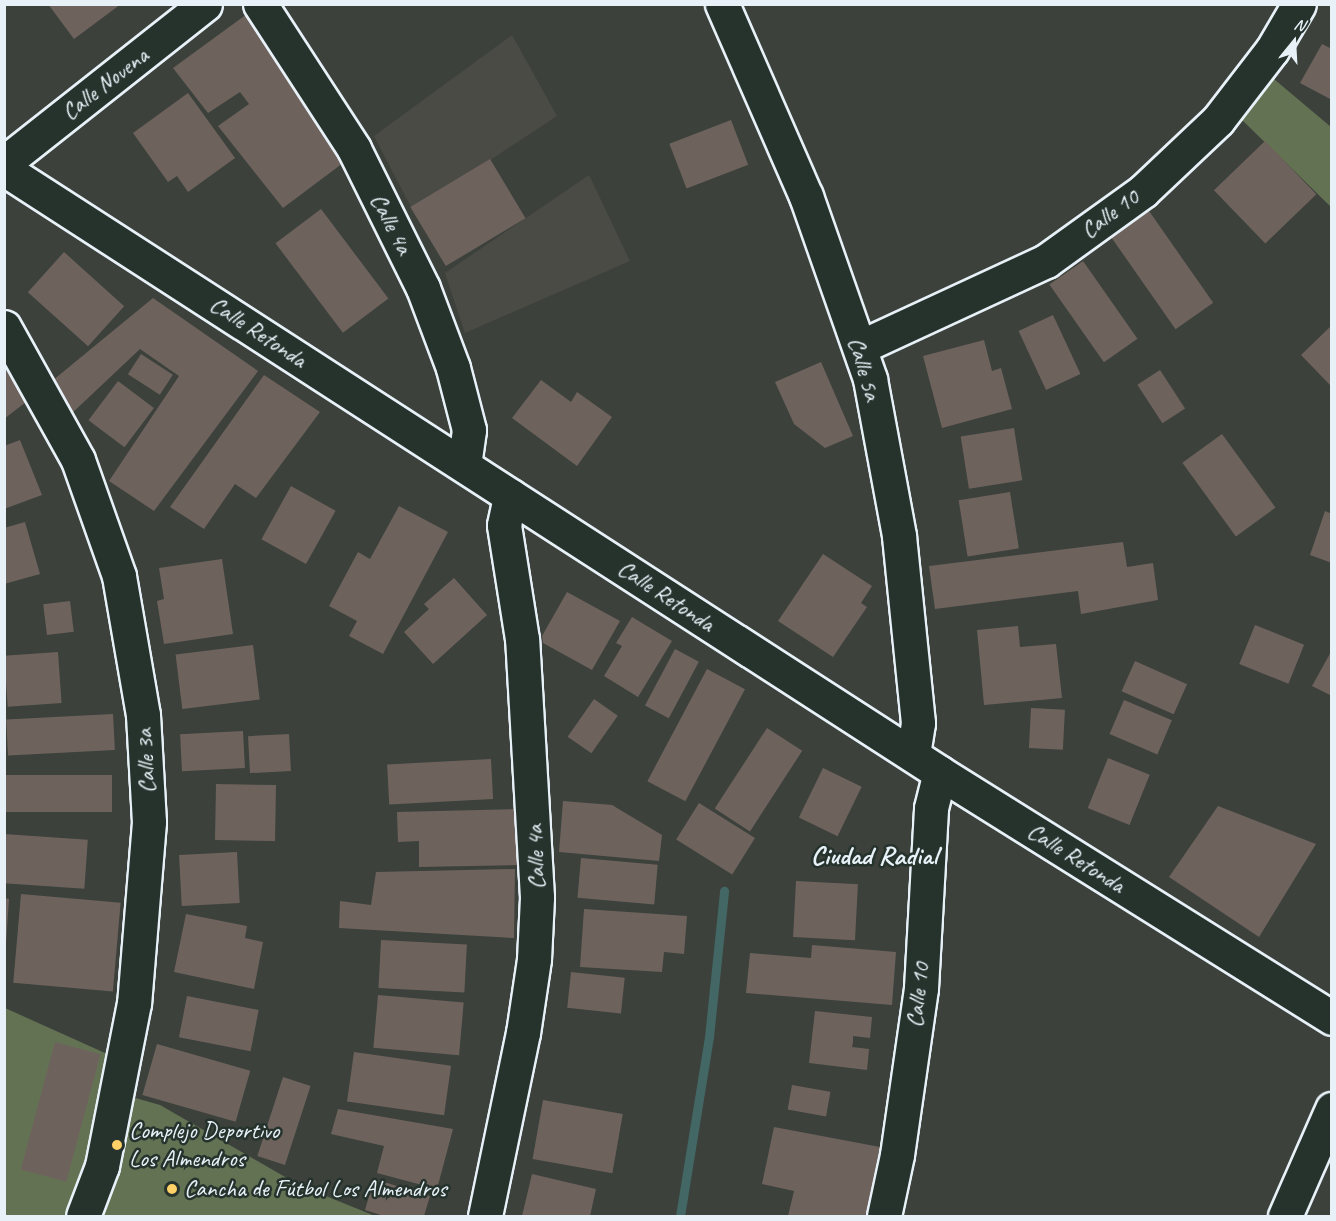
<!DOCTYPE html>
<meta charset="utf-8">
<style>
body{margin:0}
#map{position:relative;width:1336px;height:1221px;overflow:hidden;background:#3c413b;font-family:Caveat,sans-serif}
div>[style]{position:absolute}
.built>*{inset:0;background:#4b4b45}
.green>*{inset:0;background:#647254}
.stream>*{height:9px;margin:-4.5px;padding:0 4.5px;transform-origin:4.5px;border-radius:4.5px;background:#426765}
.building>*{inset:0;background:#6e625d;transform-origin:0 0}
.roads{filter:drop-shadow(2px 0 #e8f1f8) drop-shadow(-2px 0 #e8f1f8) drop-shadow(0 2px #e8f1f8) drop-shadow(0 -2px #e8f1f8)}
.street>*{height:33px;margin:-16.5px;padding:0 16.5px;transform-origin:16.5px;border-radius:16.5px;background:#26332d}
.dots>*{width:16px;height:16px;translate:-50% -50%;box-sizing:border-box;border:3px solid #26332d;border-radius:50%}
span{translate:-50% -50%;white-space:nowrap;text-align:center;line-height:1.15;-webkit-text-stroke:5px #26332d;paint-order:stroke}
.street-label{font-size:24px;color:#e8f1f8}
.poi-label{font-size:24px;color:#e8f1f8}
.left{translate:0 -50%;text-align:left}
.quarter-label{font-size:27px;color:#e8f1f8;font-weight:700}
.frame{position:absolute;inset:0;border:6px solid #e8f1f8;pointer-events:none}
.north{position:absolute;left:1264px;top:12px;width:60px;height:60px;-webkit-text-stroke:4px #26332d;paint-order:stroke;rotate:18deg;font-size:16px;font-weight:700;line-height:24px;text-align:center;color:#e8f1f8}
.north::after{content:'';display:block;margin:auto;width:21px;height:27px;background:#e8f1f8;clip-path:polygon(50% 0,100% 100%,50% 72%,0 100%)}
</style>
<div id="map">
<div class="built">
<div style="clip-path:polygon(512px 35px,557px 116px,413px 211px,374px 136px)"></div>
<div style="clip-path:polygon(589px 175px,630px 261px,465px 333px,445px 273px)"></div>
</div>
<div class="green">
<div style="clip-path:polygon(1274px 79px,1331px 127px,1331px 207px,1240px 118px)"></div>
<div style="clip-path:polygon(5px 1008px,105px 1053px,132px 1097px,160px 1105px,299px 1185px,375px 1216px,5px 1216px)"></div>
</div>
<div class="stream">
<div style="left:680px;top:1216px;width:181px;rotate:-80.8deg"></div>
<div style="left:709px;top:1037px;width:147px;rotate:-84.1deg"></div>
</div>
<div class="building">
<div style="clip-path:polygon(48px 4px,121px 4px,74px 39px)"></div>
<div style="clip-path:polygon(247px 14px,343px 163px,283px 208px,218px 126px,249px 104px,240px 92px,208px 113px,173px 68px)"></div>
<div style="clip-path:polygon(1322px 44px,1332px 49px,1332px 100px,1300px 83px)"></div>
<div style="clip-path:polygon(188px 93px,235px 158px,188px 192px,177px 176px,168px 182px,133px 133px)"></div>
<div style="left:731px;top:120px;width:48px;height:66px;rotate:69deg"></div>
<div style="left:1265px;top:141px;width:74px;height:71px;rotate:46deg"></div>
<div style="left:490px;top:159px;width:69px;height:93px;rotate:59deg"></div>
<div style="left:321px;top:209px;width:112px;height:57px;rotate:53deg"></div>
<div style="left:1149px;top:211px;width:112px;height:46px;rotate:55deg"></div>
<div style="left:64px;top:252px;width:81px;height:54px;rotate:42deg"></div>
<div style="left:1083px;top:261px;width:95px;height:41px;rotate:55deg"></div>
<div style="clip-path:polygon(153px 298px,258px 371px,154px 511px,109px 481px,179px 376px,140px 349px,69px 416px,52px 381px)"></div>
<div style="left:1053px;top:315px;width:65px;height:38px;rotate:65deg"></div>
<div style="clip-path:polygon(1332px 325px,1332px 384px,1330px 385px,1301px 355px)"></div>
<div style="clip-path:polygon(984px 340px,992px 371px,1001px 368px,1012px 409px,942px 428px,923px 356px)"></div>
<div style="left:141px;top:354px;width:38px;height:24px;rotate:33deg"></div>
<div style="clip-path:polygon(821px 362px,853px 436px,825px 448px,794px 424px,775px 382px)"></div>
<div style="clip-path:polygon(4px 367px,26px 402px,4px 419px)"></div>
<div style="left:1160px;top:370px;width:46px;height:27px;rotate:57deg"></div>
<div style="clip-path:polygon(264px 375px,320px 412px,256px 498px,235px 484px,204px 529px,170px 507px)"></div>
<div style="clip-path:polygon(541px 380px,571px 402px,577px 392px,612px 417px,577px 466px,512px 418px)"></div>
<div style="left:118px;top:381px;width:45px;height:49px;rotate:37deg"></div>
<div style="left:1014px;top:428px;width:53px;height:54px;rotate:81deg"></div>
<div style="left:1222px;top:434px;width:91px;height:49px;rotate:54deg"></div>
<div style="clip-path:polygon(20px 440px,42px 495px,4px 509px,4px 446px)"></div>
<div style="left:291px;top:486px;width:51px;height:61px;rotate:29deg"></div>
<div style="left:1010px;top:492px;width:57px;height:52px;rotate:81deg"></div>
<div style="clip-path:polygon(399px 506px,448px 532px,383px 654px,349px 636px,357px 621px,329px 606px,358px 552px,370px 559px)"></div>
<div style="clip-path:polygon(1325px 511px,1332px 514px,1332px 563px,1310px 555px)"></div>
<div style="clip-path:polygon(25px 522px,40px 574px,4px 584px,4px 528px)"></div>
<div style="clip-path:polygon(1123px 542px,1127px 567px,1153px 563px,1158px 600px,1081px 614px,1078px 591px,935px 609px,929px 566px)"></div>
<div style="clip-path:polygon(823px 554px,872px 586px,861px 603px,867px 607px,833px 657px,778px 621px)"></div>
<div style="clip-path:polygon(222px 559px,233px 634px,164px 644px,157px 601px,164px 599px,159px 568px)"></div>
<div style="clip-path:polygon(454px 578px,487px 615px,433px 664px,404px 632px,429px 609px,424px 604px)"></div>
<div style="clip-path:polygon(567px 592px,620px 621px,592px 670px,543px 643px,542px 636px)"></div>
<div style="left:70px;top:601px;width:31px;height:27px;rotate:83deg"></div>
<div style="clip-path:polygon(632px 617px,672px 641px,638px 697px,604px 676px,622px 646px,616px 643px)"></div>
<div style="left:1255px;top:625px;width:53px;height:42px;rotate:22deg"></div>
<div style="clip-path:polygon(1018px 626px,1020px 647px,1056px 644px,1062px 698px,984px 705px,977px 630px)"></div>
<div style="left:253px;top:645px;width:55px;height:78px;rotate:83deg"></div>
<div style="left:675px;top:649px;width:27px;height:64px;rotate:28deg"></div>
<div style="clip-path:polygon(1332px 650px,1332px 696px,1312px 686px)"></div>
<div style="left:58px;top:652px;width:51px;height:54px;rotate:86deg"></div>
<div style="left:1135px;top:661px;width:57px;height:33px;rotate:24deg"></div>
<div style="left:707px;top:669px;width:43px;height:127px;rotate:28deg"></div>
<div style="left:594px;top:699px;width:29px;height:46px;rotate:35deg"></div>
<div style="left:1124px;top:700px;width:52px;height:37px;rotate:23deg"></div>
<div style="left:1031px;top:708px;width:34px;height:40px;rotate:3deg"></div>
<div style="left:113px;top:714px;width:36px;height:107px;rotate:87deg"></div>
<div style="left:767px;top:728px;width:42px;height:96px;rotate:33deg"></div>
<div style="left:243px;top:731px;width:37px;height:63px;rotate:87deg"></div>
<div style="left:289px;top:734px;width:37px;height:41px;rotate:87deg"></div>
<div style="left:1108px;top:758px;width:45px;height:54px;rotate:22deg"></div>
<div style="left:491px;top:759px;width:40px;height:104px;rotate:87deg"></div>
<div style="left:823px;top:768px;width:43px;height:55px;rotate:26deg"></div>
<div style="left:112px;top:775px;width:37px;height:108px;rotate:90deg"></div>
<div style="left:216px;top:784px;width:60px;height:56px;rotate:1deg"></div>
<div style="clip-path:polygon(563px 801px,612px 805px,662px 835px,659px 861px,559px 852px)"></div>
<div style="left:699px;top:803px;width:66px;height:43px;rotate:32deg"></div>
<div style="clip-path:polygon(1218px 806px,1316px 844px,1259px 937px,1169px 877px)"></div>
<div style="clip-path:polygon(519px 809px,520px 865px,419px 867px,419px 841px,398px 842px,397px 812px)"></div>
<div style="left:4px;top:834px;width:84px;height:49px;rotate:4deg"></div>
<div style="left:237px;top:852px;width:51px;height:58px;rotate:87deg"></div>
<div style="left:581px;top:858px;width:77px;height:40px;rotate:5deg"></div>
<div style="clip-path:polygon(515px 869px,514px 938px,339px 928px,340px 901px,371px 905px,376px 872px)"></div>
<div style="left:796px;top:881px;width:62px;height:56px;rotate:3deg"></div>
<div style="left:21px;top:894px;width:100px;height:89px;rotate:5deg"></div>
<div style="clip-path:polygon(4px 898px,9px 899px,6px 943px,4px 943px)"></div>
<div style="clip-path:polygon(584px 909px,687px 916px,684px 954px,664px 952px,662px 972px,580px 967px)"></div>
<div style="clip-path:polygon(186px 914px,247px 926px,245px 938px,263px 942px,254px 989px,174px 972px)"></div>
<div style="left:381px;top:940px;width:86px;height:48px;rotate:3deg"></div>
<div style="clip-path:polygon(812px 945px,896px 952px,892px 1005px,746px 993px,750px 953px,811px 958px)"></div>
<div style="left:571px;top:972px;width:54px;height:36px;rotate:6deg"></div>
<div style="left:378px;top:995px;width:86px;height:53px;rotate:5deg"></div>
<div style="left:187px;top:996px;width:73px;height:42px;rotate:11deg"></div>
<div style="clip-path:polygon(815px 1011px,872px 1017px,870px 1038px,853px 1036px,853px 1042px,852px 1047px,869px 1049px,867px 1070px,809px 1063px)"></div>
<div style="left:55px;top:1042px;width:47px;height:132px;rotate:15deg"></div>
<div style="left:157px;top:1044px;width:97px;height:53px;rotate:16deg"></div>
<div style="left:354px;top:1052px;width:98px;height:50px;rotate:8deg"></div>
<div style="left:283px;top:1077px;width:29px;height:83px;rotate:18deg"></div>
<div style="left:792px;top:1085px;width:39px;height:25px;rotate:10deg"></div>
<div style="left:543px;top:1100px;width:81px;height:60px;rotate:10deg"></div>
<div style="clip-path:polygon(338px 1109px,453px 1129px,437px 1189px,377px 1173px,384px 1146px,331px 1134px)"></div>
<div style="clip-path:polygon(774px 1127px,880px 1147px,866px 1216px,788px 1216px,794px 1191px,762px 1184px)"></div>
<div style="clip-path:polygon(532px 1174px,596px 1189px,590px 1216px,522px 1216px)"></div>
<div style="clip-path:polygon(374px 1179px,430px 1196px,424px 1216px,384px 1216px,365px 1210px)"></div>
</div>
<div class="roads">
<div class="street">
<div style="left:260px;top:4px;width:173px;rotate:57deg"></div>
<div style="left:354px;top:149px;width:155px;rotate:63.6deg"></div>
<div style="left:423px;top:288px;width:85px;rotate:69.4deg"></div>
<div style="left:453px;top:368px;width:64px;rotate:75.5deg"></div>
<div style="left:469px;top:430px;width:34px;rotate:98deg"></div>
<div style="left:722px;top:4px;width:210px;rotate:66.4deg"></div>
<div style="left:806px;top:196px;width:194px;rotate:70.7deg"></div>
<div style="left:870px;top:379px;width:160px;rotate:79.5deg"></div>
<div style="left:899px;top:536px;width:188px;rotate:84.2deg"></div>
<div style="left:918px;top:723px;width:32px;rotate:99deg"></div>
<div style="left:4px;top:163px;width:256px;rotate:-38.3deg"></div>
<div style="left:4px;top:169px;width:1114px;rotate:32.83deg"></div>
<div style="left:940px;top:773px;width:462px;rotate:32deg"></div>
<div style="left:4px;top:327px;width:152px;rotate:60.9deg"></div>
<div style="left:78px;top:460px;width:123px;rotate:70.5deg"></div>
<div style="left:119px;top:576px;width:141px;rotate:80.2deg"></div>
<div style="left:143px;top:715px;width:107px;rotate:86.8deg"></div>
<div style="left:149px;top:822px;width:182px;rotate:94.7deg"></div>
<div style="left:134px;top:1003px;width:166px;rotate:101.1deg"></div>
<div style="left:102px;top:1166px;width:53px;rotate:110.8deg"></div>
<div style="left:860px;top:347px;width:205px;rotate:-24.8deg"></div>
<div style="left:1046px;top:261px;width:120px;rotate:-35.8deg"></div>
<div style="left:1143px;top:191px;width:103px;rotate:-43.4deg"></div>
<div style="left:1218px;top:120px;width:88px;rotate:-52.4deg"></div>
<div style="left:1272px;top:50px;width:53px;rotate:-59.6deg"></div>
<div style="left:485px;top:1216px;width:187px;rotate:-78.3deg"></div>
<div style="left:523px;top:1033px;width:75px;rotate:-81.5deg"></div>
<div style="left:534px;top:959px;width:62px;rotate:-87.2deg"></div>
<div style="left:537px;top:897px;width:258px;rotate:-93.3deg"></div>
<div style="left:522px;top:639px;width:115px;rotate:-99deg"></div>
<div style="left:504px;top:525px;width:30px;rotate:-78deg"></div>
<div style="left:884px;top:1216px;width:62px;rotate:-78deg"></div>
<div style="left:897px;top:1155px;width:169px;rotate:-81.8deg"></div>
<div style="left:921px;top:988px;width:180px;rotate:-86.8deg"></div>
<div style="left:931px;top:808px;width:36px;rotate:-76deg"></div>
<div style="left:1285px;top:1216px;width:117px;rotate:-66.3deg"></div>
</div>
</div>
<div class="dots">
<div style="left:117px;top:1145px;background:#ffd166"></div>
<div style="left:172px;top:1189px;background:#ffd166"></div>
</div>
<div class="street-label">
<span style="left:105px;top:84px;rotate:-38deg">Calle Novena</span>
<span style="left:1110px;top:214px;rotate:-37deg">Calle 10</span>
<span style="left:391px;top:224px;rotate:63deg">Calle 4a</span>
<span style="left:258px;top:332px;rotate:33deg">Calle Retonda</span>
<span style="left:864px;top:369px;rotate:74deg">Calle 5a</span>
<span style="left:666px;top:596px;rotate:33deg">Calle Retonda</span>
<span style="left:146px;top:761px;rotate:-93deg">Calle 3a</span>
<span style="left:536px;top:857px;rotate:-92deg">Calle 4a</span>
<span style="left:1076px;top:858px;rotate:32deg">Calle Retonda</span>
<span style="left:918px;top:995px;rotate:-84deg">Calle 10</span>
</div>
<div class="poi-label">
<span class="left" style="left:129px;top:1145px">Complejo Deportivo<br>Los Almendros</span>
<span class="left" style="left:184px;top:1189px">Cancha de Fútbol Los Almendros</span>
</div>
<div class="quarter-label">
<span style="left:874px;top:856px">Ciudad Radial</span>
</div>
<div class="frame"></div>
<div class="north">N</div>
</div>
